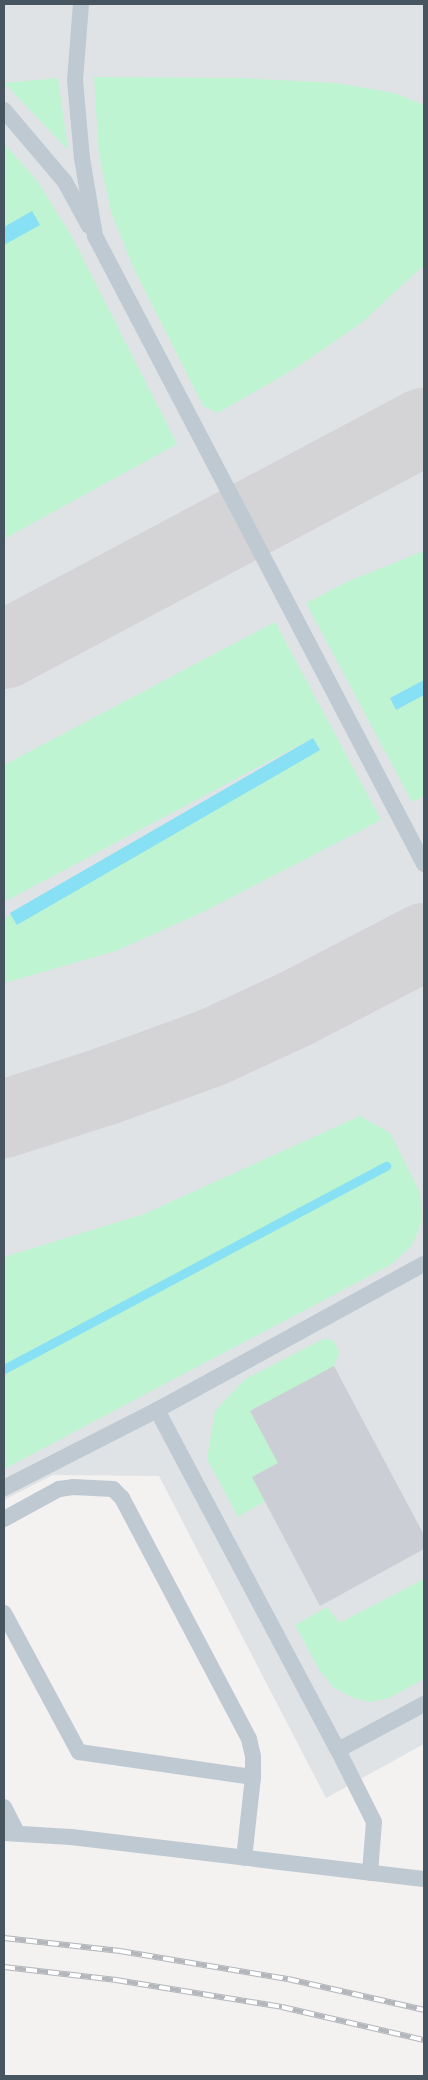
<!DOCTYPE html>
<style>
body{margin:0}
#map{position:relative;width:428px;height:2080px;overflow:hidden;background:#f4f1f1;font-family:Manrope,sans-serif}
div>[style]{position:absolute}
.airport>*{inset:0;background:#e0e3e6}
.green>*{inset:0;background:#bef4d1}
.water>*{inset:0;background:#87e0f4;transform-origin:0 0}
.stream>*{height:9px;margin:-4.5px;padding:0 4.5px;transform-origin:4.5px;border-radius:4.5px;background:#87e0f4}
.taxiway>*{height:78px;margin:-39px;padding:0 39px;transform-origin:39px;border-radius:39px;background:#d4d4d6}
.building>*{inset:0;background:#cbced4}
.service>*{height:16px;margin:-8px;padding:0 8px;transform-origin:8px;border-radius:8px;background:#bec9d2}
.rail>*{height:5.5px;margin-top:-2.75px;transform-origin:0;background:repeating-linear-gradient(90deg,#fff 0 11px,#b3b7bc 0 22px);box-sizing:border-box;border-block:1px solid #b3b7bc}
span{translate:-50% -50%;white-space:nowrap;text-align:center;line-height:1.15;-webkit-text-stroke:5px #fff;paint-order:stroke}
.frame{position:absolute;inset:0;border:5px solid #475561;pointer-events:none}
</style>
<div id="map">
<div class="airport">
<div style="clip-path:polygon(4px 4px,424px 4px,424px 1744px,326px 1798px,159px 1476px,53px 1475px,4px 1500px)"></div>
</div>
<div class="green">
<div style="clip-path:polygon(94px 77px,242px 78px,336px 83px,394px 93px,424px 105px,424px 265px,360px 324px,294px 369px,218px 413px,203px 406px,134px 269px,111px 212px,99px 155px)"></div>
<div style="clip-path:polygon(58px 78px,68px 150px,4px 83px)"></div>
<div style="clip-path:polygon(4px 143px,38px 182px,72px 237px,177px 444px,4px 539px)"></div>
<div style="clip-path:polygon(424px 551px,424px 680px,390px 698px,396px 710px,424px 695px,424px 796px,412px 802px,306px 603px,349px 581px)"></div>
<div style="clip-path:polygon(275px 622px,381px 820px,203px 912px,116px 951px,4px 983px,4px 918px,320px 750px,313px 738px,4px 902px,4px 765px)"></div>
<div style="clip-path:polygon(360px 1116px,390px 1133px,420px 1193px,422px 1221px,412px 1245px,392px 1264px,4px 1469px,4px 1257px,144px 1214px)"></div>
<div style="clip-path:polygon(323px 1339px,333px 1340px,339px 1353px,334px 1366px,250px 1411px,278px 1463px,252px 1477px,265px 1501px,238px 1517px,207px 1459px,215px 1411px,245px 1379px)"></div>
<div style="clip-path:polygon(424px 1579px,424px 1679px,389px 1698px,370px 1702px,353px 1698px,333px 1687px,320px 1671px,295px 1625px,327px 1607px,339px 1623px)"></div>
</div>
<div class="water">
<div style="clip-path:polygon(32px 211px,40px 225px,4px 245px,4px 227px)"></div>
<div style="clip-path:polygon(424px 680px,424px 695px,396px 710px,390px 698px)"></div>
<div style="left:313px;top:738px;width:14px;height:350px;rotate:60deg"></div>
</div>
<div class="stream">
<div style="left:4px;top:1369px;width:433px;rotate:-28deg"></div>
</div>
<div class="taxiway">
<div style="left:4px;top:650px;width:476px;rotate:-28deg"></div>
<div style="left:4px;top:1119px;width:107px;rotate:-17.9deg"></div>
<div style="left:106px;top:1086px;width:114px;rotate:-20deg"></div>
<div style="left:213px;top:1047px;width:93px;rotate:-24.9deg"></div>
<div style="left:297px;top:1008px;width:143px;rotate:-27.5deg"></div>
</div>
<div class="building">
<div style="clip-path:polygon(334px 1366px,424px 1535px,424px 1549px,320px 1606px,252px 1477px,278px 1463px,250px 1411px)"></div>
</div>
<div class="service">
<div style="left:81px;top:4px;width:76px;rotate:94.5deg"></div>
<div style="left:75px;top:80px;width:78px;rotate:84.9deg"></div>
<div style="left:82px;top:158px;width:79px;rotate:80.5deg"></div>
<div style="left:95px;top:236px;width:709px;rotate:62.35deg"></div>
<div style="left:4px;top:110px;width:94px;rotate:49.7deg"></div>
<div style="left:65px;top:182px;width:50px;rotate:61.4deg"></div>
<div style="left:157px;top:1410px;width:385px;rotate:62deg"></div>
<div style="left:338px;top:1750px;width:98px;rotate:-28.1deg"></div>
<div style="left:4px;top:1488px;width:172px;rotate:-27deg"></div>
<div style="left:157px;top:1410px;width:304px;rotate:-28.7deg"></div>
<div style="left:4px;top:1519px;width:63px;rotate:-28.6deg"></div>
<div style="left:59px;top:1489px;width:14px;rotate:-8deg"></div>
<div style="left:73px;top:1487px;width:40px;rotate:2.9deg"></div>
<div style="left:113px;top:1489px;width:13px;rotate:45deg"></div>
<div style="left:122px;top:1498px;width:272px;rotate:62.2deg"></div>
<div style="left:249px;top:1739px;width:18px;rotate:77deg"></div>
<div style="left:253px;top:1757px;width:20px;rotate:90deg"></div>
<div style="left:253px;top:1777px;width:81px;rotate:96.3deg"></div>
<div style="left:4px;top:1613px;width:158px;rotate:61.7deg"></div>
<div style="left:79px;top:1752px;width:176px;rotate:8.2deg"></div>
<div style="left:338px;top:1750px;width:80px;rotate:63.4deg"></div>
<div style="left:374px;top:1822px;width:51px;rotate:94.5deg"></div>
<div style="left:4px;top:1807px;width:29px;rotate:63deg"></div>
<div style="left:4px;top:1833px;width:67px;rotate:3.4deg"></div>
<div style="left:71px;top:1837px;width:355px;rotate:6.8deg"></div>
</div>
<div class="rail">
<div style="left:4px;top:1938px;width:117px;rotate:6.4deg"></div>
<div style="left:120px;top:1951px;width:170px;rotate:9.5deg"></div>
<div style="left:288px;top:1979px;width:139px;rotate:12.8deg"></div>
<div style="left:4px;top:1967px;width:113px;rotate:6.6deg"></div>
<div style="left:116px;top:1980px;width:168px;rotate:9.2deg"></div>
<div style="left:282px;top:2007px;width:146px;rotate:13.1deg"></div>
</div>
<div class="frame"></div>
</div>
